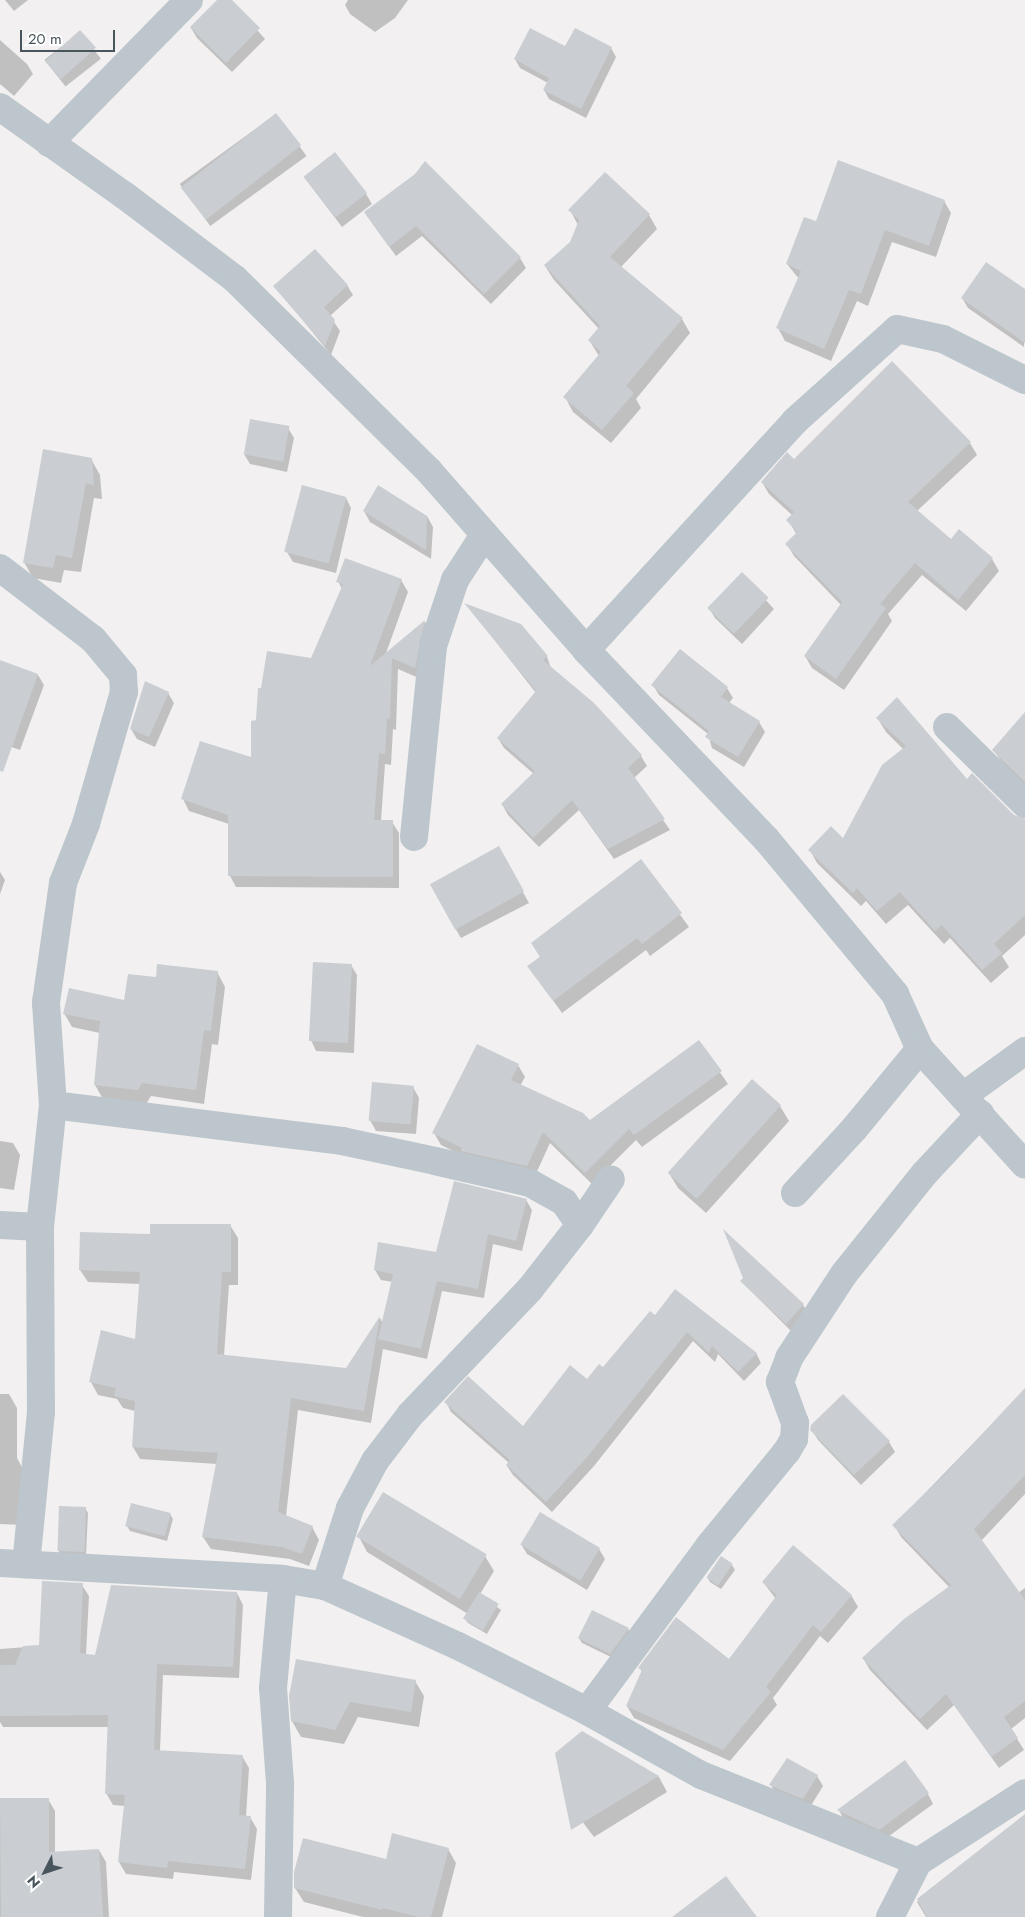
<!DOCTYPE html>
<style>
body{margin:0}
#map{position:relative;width:1025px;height:1917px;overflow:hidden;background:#f2f0f0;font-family:Jost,sans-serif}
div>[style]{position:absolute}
.shadow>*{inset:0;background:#0003;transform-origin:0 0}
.building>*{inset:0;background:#caced2;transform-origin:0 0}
.minor>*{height:28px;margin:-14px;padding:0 14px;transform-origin:14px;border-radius:14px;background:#bcc6cc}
span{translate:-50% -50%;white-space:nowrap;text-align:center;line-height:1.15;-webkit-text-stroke:4.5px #fff;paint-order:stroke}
.north{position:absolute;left:20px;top:1847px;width:50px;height:50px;-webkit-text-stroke:4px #fff;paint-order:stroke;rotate:229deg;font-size:14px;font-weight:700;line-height:20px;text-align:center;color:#49555c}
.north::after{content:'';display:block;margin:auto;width:18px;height:22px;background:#49555c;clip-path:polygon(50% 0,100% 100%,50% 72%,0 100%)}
.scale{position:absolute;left:20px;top:30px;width:95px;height:22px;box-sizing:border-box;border:2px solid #49555c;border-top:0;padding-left:6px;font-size:15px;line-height:18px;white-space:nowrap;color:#49555c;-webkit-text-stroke:4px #fff;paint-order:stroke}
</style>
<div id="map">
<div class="shadow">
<div style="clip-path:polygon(5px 0,28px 0,14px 11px)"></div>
<div style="clip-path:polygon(219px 0,231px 0,265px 39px,232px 72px,197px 38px,191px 28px)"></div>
<div style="clip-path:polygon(348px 0,408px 0,395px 18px,375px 32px,350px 14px,345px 5px)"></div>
<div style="left:80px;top:32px;width:34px;height:45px;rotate:52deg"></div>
<div style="clip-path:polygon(0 40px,27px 64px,33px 74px,14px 96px,0 84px)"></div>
<div style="clip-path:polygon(566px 48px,611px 48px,616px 57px,586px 118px,549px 99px,544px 90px,548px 83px,520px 68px,515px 59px)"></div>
<div style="left:276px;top:114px;width:52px;height:119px;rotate:54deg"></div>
<div style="clip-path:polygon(425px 163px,520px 258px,526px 268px,491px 304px,422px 236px,396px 256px,365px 213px,416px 174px)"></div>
<div style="clip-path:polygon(304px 177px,366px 194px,372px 204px,342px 227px)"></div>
<div style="clip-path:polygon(944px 201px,951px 213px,936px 257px,892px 242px,868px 306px,857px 301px,831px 361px,785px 341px,778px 328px,799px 279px,787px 264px,817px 223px)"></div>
<div style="clip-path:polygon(570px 210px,649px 215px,657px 229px,621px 267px,682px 319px,690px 333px,636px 399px,641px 408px,611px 443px,573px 412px,565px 397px,599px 356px,589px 340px,599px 329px,554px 280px,545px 266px,571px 242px,578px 225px)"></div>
<div style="clip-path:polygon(347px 285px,353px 295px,330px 316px,340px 331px,331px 355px,275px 286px)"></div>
<div style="clip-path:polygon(1025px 291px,1024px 347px,968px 308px,962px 298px)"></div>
<div style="clip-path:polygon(288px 428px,294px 438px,287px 472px,250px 464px,244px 454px)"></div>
<div style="clip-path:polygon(970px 443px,977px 455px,917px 511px,951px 541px,959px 531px,992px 559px,999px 571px,966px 611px,922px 575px,888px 614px,892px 621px,844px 690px,812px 668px,805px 656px,841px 605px,794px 556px,787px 544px,797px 535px,788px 520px,792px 515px,769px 494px,762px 482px,794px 461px)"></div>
<div style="clip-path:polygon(91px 459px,100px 475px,102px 499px,94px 498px,81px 572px,64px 570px,61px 583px,33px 578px,24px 562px)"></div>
<div style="clip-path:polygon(346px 498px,351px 508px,336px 573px,293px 562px,287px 552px)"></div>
<div style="clip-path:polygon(364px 511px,427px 516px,433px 527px,431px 559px,370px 522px)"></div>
<div style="clip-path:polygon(742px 574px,774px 609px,742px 644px,715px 618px,709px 608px)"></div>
<div style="clip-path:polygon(401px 580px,408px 592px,385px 656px,425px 622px,431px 632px,421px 679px,398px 669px,396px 730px,393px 729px,391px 765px,385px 764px,381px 821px,392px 822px,399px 833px,399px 888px,236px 887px,230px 876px,229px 824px,189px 811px,183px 799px,252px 759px,258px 722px,312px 659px,342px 589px,338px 581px)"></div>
<div style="clip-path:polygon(467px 605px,547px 657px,551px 668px,641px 756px,647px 766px,634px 778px,670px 830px,614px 859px,579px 810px,539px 847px,508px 815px,502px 804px,534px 774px,504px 748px,498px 738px,536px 693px)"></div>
<div style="clip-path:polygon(0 673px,38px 675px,44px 685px,20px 750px,0 743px)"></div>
<div style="clip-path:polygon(653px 685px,727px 688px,733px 698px,729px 703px,759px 722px,765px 732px,744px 767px,712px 748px,708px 734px,659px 695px)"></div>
<div style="clip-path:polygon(168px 693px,174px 703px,155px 747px,137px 739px,131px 729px)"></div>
<div style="clip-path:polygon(878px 719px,1013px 816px,1025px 819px,1025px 935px,1002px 956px,1009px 967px,991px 983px,950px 938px,944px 944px,908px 905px,886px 924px,866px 901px,861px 906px,817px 863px,810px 850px,844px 840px,904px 750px,886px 732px)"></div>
<div style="clip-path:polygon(1025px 729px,1025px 788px,1002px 763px,994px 750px)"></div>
<div style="clip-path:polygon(498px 848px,529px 903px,461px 938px,455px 928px)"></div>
<div style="clip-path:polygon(641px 861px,689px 927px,650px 956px,646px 950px,562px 1013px,529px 967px)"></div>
<div style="clip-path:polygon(0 872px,5px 880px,0 894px)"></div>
<div style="clip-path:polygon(351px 965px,357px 975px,354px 1053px,316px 1051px,311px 1040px)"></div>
<div style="clip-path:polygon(217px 972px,225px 987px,218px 1045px,212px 1044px,204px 1104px,151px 1096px,146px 1104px,103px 1099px,95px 1085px,100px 1033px,72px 1027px,64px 1013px,125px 1002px,157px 979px)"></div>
<div style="clip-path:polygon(699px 1042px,728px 1084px,642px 1147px,636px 1140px,592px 1184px,550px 1143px,534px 1178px,467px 1158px,441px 1145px,434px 1133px,518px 1065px,525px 1077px,520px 1086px,590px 1121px)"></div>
<div style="clip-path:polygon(413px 1087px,419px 1098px,416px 1134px,376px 1131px,370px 1120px)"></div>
<div style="clip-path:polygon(780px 1106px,789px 1121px,706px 1213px,678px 1188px,669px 1173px)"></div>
<div style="clip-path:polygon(0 1141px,13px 1143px,20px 1155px,14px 1190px,0 1188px)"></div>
<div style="clip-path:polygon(526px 1200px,532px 1210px,522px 1251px,493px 1244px,484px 1298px,442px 1291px,427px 1359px,383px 1349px,371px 1423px,298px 1410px,286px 1516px,312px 1527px,319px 1540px,309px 1566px,290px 1559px,211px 1549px,203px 1537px,217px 1464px,140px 1459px,133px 1447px,135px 1411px,123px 1408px,117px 1399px,98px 1395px,91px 1382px,137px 1340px,140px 1284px,88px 1282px,80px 1270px,152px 1235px,230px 1225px,238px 1238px,238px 1285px,229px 1285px,224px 1356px,347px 1369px,380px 1318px,383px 1324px,393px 1282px,381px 1280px,375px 1270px,437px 1253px)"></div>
<div style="clip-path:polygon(741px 1281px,803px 1305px,808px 1313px,791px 1331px)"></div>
<div style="clip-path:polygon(655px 1317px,756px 1353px,761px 1363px,744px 1381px,718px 1354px,715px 1362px,693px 1341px,594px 1466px,552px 1512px,513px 1475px,507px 1466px,509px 1463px,451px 1412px,446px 1402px,524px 1427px,603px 1368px)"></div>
<div style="clip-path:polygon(1025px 1390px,1025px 1494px,981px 1541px,1018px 1593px,1025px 1588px,1025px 1718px,1011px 1729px,1024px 1750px,999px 1768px,954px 1705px,927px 1730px,870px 1670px,863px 1658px,950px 1588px,901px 1537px,894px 1525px)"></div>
<div style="clip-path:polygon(0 1394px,9px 1394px,17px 1408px,17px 1458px,24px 1471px,23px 1525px,0 1524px)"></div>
<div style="clip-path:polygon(812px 1430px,889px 1442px,895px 1452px,861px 1485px,818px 1440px)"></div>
<div style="clip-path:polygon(85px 1508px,88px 1513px,86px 1556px,61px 1555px,58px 1550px)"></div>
<div style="clip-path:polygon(170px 1514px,173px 1519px,167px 1541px,130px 1531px,127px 1526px)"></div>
<div style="clip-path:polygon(359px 1537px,485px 1556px,494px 1571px,480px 1594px,501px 1610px,487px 1634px,468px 1623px,465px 1619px,468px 1614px,367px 1552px)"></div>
<div style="clip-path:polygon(521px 1544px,599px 1549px,605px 1559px,587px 1590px,527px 1554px)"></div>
<div style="clip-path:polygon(732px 1565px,735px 1570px,721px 1589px,710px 1582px,707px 1577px)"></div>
<div style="clip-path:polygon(763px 1582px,851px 1595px,858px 1607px,828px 1643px,820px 1636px,773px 1698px,777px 1705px,730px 1761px,634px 1718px,627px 1706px,642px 1672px,640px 1668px,729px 1660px,776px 1599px)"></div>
<div style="clip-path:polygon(82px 1585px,89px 1596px,86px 1655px,96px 1656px,237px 1593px,243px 1605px,239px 1678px,163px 1675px,160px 1751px,242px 1756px,249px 1768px,246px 1817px,250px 1817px,257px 1829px,251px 1880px,174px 1872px,173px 1879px,126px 1874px,119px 1862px,125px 1806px,113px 1805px,106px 1793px,109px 1727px,3px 1727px,0 1722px,0 1649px,41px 1646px)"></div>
<div style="clip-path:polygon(628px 1629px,631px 1634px,613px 1658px,582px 1643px,579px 1638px)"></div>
<div style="clip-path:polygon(415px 1681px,424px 1696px,419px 1727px,358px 1717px,344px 1744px,301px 1737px,292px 1721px,291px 1696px)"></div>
<div style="clip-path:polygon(582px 1732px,659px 1777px,667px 1792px,594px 1837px,575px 1812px)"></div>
<div style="clip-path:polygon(817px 1776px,823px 1786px,809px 1809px,777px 1796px,771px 1785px)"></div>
<div style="clip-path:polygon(928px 1794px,933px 1804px,885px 1839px,844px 1820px,839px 1810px)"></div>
<div style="clip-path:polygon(0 1799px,48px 1799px,55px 1811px,55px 1853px,99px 1850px,106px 1862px,109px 1917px,0 1917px)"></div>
<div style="clip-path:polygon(1025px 1816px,1025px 1917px,926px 1917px,917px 1902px)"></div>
<div style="clip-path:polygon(448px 1849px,456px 1863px,442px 1917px,363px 1917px,304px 1902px,295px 1888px,387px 1861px)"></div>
</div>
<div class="building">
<div style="clip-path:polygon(217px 0,232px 0,260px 28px,226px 63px,190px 27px)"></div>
<div style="clip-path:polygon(530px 28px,565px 46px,575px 28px,612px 47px,581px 109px,543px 90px,549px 78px,514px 59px)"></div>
<div style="left:80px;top:30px;width:24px;height:47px;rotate:48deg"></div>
<div style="left:276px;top:113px;width:41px;height:121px;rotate:52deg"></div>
<div style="left:335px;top:152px;width:52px;height:40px;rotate:52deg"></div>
<div style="clip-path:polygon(838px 160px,945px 200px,929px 246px,885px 230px,861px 294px,849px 290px,824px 349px,776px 328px,801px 271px,786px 264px,804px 217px,816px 221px)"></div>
<div style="clip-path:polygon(425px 161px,521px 257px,484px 294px,416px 226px,389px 247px,364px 212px,415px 174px)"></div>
<div style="clip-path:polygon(605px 172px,650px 214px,610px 257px,683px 318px,626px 386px,634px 393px,602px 430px,563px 397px,601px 352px,588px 340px,600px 326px,544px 265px,570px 242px,579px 220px,568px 210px)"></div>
<div style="clip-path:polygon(315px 249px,348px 285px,324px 307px,335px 320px,325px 346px,273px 286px)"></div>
<div style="clip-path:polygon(986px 262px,1025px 289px,1025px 343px,961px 298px)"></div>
<div style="clip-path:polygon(892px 361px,971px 442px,908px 502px,951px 539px,959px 529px,993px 558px,958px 600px,915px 563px,880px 604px,886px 608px,836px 679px,804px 656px,842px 602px,785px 544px,797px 532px,786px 520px,794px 512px,761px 482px,787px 452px,794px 459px)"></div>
<div style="left:250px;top:419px;width:40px;height:36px;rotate:10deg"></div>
<div style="clip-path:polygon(43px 449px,92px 458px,94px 485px,86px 483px,72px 558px,56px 555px,53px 568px,23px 563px)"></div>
<div style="left:302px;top:485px;width:46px;height:69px;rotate:15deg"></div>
<div style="clip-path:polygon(378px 485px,427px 516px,426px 550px,363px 511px)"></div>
<div style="clip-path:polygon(345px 558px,402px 579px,370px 666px,425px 620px,415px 668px,392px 658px,390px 719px,387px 718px,385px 754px,379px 753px,374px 820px,393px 820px,393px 877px,228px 876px,228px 815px,181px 799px,200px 741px,251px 757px,251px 721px,256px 720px,258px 688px,261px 688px,267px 651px,311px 658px,343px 584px,336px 582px)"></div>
<div style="left:742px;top:572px;width:37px;height:50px;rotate:44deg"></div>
<div style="clip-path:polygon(464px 603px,521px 624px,548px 656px,543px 660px,594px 703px,642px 755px,628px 768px,665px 819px,608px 849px,572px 800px,533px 838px,501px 804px,535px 771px,497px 738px,536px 691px)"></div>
<div style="clip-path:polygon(680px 649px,728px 687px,721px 697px,760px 721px,738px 757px,705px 737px,709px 731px,651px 685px)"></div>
<div style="clip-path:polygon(0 660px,38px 674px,3px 772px,0 771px)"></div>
<div style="clip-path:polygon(145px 681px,169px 692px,149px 737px,130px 729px)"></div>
<div style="clip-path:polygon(897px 697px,967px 779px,972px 773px,1014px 815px,1025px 819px,1025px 915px,994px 944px,1002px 953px,982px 970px,942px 925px,935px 931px,900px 892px,877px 911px,857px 888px,853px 893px,808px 850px,831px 826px,843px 838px,882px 765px,906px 746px,876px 718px)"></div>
<div style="clip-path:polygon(1025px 712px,1025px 782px,992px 750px)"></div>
<div style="left:499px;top:846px;width:52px;height:79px;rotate:61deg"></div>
<div style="clip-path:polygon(641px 859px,682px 913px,642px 944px,637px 938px,553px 1001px,527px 966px,540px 957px,531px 943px)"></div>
<div style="left:313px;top:962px;width:39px;height:79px;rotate:3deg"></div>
<div style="clip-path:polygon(157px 964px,218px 971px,211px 1031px,204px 1030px,196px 1090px,142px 1083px,138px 1090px,94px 1085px,100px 1021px,63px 1014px,69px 988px,124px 1000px,128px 974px,156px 977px)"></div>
<div style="clip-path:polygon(699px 1040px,722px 1071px,634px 1135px,629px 1129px,585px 1173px,543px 1132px,527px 1166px,461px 1151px,462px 1148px,432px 1133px,477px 1044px,519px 1064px,511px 1080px,583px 1113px,590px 1120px)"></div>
<div style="left:752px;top:1079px;width:39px;height:126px;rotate:42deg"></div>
<div style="left:372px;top:1082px;width:42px;height:39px;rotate:5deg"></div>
<div style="clip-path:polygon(454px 1181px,527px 1199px,516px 1241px,488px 1234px,478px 1289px,437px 1281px,421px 1349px,378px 1339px,393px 1274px,374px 1270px,378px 1242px,436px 1252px)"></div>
<div style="clip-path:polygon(150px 1224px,231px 1224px,231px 1272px,222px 1272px,217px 1354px,346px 1368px,380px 1316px,364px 1411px,291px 1398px,278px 1512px,313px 1526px,302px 1554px,282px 1547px,202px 1537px,218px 1453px,132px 1447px,135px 1401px,114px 1396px,116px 1388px,89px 1382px,101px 1330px,135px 1339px,140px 1272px,79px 1270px,80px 1232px,150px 1234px)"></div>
<div style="clip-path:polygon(723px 1229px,804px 1304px,786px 1324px,740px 1281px,743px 1278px)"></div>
<div style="clip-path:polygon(675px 1289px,757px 1353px,738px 1372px,712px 1346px,709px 1353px,687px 1332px,588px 1456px,546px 1502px,506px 1465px,510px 1460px,444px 1402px,468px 1376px,523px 1426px,570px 1365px,587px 1379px,599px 1364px,603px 1367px,650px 1311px,655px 1315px)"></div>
<div style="clip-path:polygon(1025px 1388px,1025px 1475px,974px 1529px,1025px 1600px,1025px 1701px,1004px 1717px,1018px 1738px,991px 1757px,946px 1694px,920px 1719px,862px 1658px,904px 1619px,951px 1585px,892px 1525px,942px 1477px)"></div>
<div style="clip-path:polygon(843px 1394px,890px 1441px,854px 1475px,810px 1430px,811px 1425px)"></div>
<div style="left:383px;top:1492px;width:121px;height:52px;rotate:31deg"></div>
<div style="left:131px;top:1503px;width:41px;height:24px;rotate:14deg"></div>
<div style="left:59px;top:1506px;width:27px;height:45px;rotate:2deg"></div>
<div style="left:540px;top:1512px;width:70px;height:38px;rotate:31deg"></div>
<div style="clip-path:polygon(793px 1545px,852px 1595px,821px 1632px,813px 1625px,766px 1687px,771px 1692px,723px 1750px,626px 1706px,642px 1670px,638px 1668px,676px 1617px,729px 1659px,777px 1595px,762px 1582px)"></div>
<div style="left:721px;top:1556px;width:14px;height:26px;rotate:34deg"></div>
<div style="clip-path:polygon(42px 1581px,83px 1583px,80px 1653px,95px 1655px,111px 1585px,237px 1592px,233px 1667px,157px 1664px,154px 1750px,243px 1755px,239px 1815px,251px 1816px,245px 1869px,168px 1861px,167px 1868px,118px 1862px,125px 1795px,105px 1794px,108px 1715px,0 1716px,0 1665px,15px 1665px,23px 1646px,39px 1645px)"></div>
<div style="left:479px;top:1592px;width:23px;height:31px;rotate:31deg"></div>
<div style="clip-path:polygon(592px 1610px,629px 1628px,610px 1654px,578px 1638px)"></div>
<div style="clip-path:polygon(296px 1659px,416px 1680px,411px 1712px,350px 1702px,335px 1730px,291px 1721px,289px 1696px)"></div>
<div style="clip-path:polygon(582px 1731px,659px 1776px,571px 1830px,555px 1753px)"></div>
<div style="clip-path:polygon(787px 1758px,818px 1775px,803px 1799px,769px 1785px)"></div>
<div style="clip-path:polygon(905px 1760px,929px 1793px,879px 1830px,837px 1810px)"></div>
<div style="clip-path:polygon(0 1798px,49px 1798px,49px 1852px,99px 1849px,103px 1917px,1px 1917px)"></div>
<div style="clip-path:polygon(1025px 1814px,1025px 1917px,927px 1917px,917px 1899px)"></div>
<div style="clip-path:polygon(392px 1833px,449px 1848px,431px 1917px,418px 1917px,383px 1908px,382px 1910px,294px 1888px,294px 1872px,303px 1838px,386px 1859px)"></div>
<div style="clip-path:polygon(726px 1876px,757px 1917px,672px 1917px)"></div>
</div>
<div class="minor">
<div style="left:0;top:107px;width:152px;rotate:35.4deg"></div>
<div style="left:124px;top:195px;width:139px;rotate:37.1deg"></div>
<div style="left:235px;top:279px;width:273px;rotate:44.7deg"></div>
<div style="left:429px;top:471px;width:238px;rotate:48.7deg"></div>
<div style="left:586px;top:650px;width:261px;rotate:46.4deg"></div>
<div style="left:766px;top:839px;width:202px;rotate:50.2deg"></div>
<div style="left:895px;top:994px;width:60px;rotate:65.6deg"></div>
<div style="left:920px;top:1049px;width:156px;rotate:47.8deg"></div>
<div style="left:49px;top:143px;width:200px;rotate:-45.6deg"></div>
<div style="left:0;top:568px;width:117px;rotate:37.4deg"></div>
<div style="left:93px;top:639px;width:47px;rotate:50.2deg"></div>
<div style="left:123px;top:675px;width:17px;rotate:87deg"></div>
<div style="left:124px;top:692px;width:137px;rotate:106.1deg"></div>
<div style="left:86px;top:824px;width:63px;rotate:111.3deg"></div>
<div style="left:63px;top:883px;width:121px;rotate:98.1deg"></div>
<div style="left:46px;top:1003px;width:102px;rotate:86.1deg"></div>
<div style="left:53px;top:1105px;width:123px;rotate:96.1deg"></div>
<div style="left:40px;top:1227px;width:185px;rotate:89.7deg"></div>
<div style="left:41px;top:1412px;width:153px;rotate:95.6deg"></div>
<div style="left:586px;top:650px;width:310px;rotate:-47.6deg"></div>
<div style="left:795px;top:421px;width:137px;rotate:-42deg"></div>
<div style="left:897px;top:329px;width:47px;rotate:12.3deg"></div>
<div style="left:943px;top:339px;width:92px;rotate:26.6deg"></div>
<div style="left:947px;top:727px;width:110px;rotate:44.6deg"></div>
<div style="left:414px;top:837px;width:192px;rotate:-84.3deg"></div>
<div style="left:433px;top:646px;width:70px;rotate:-71.6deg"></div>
<div style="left:455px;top:580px;width:54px;rotate:-57.2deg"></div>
<div style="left:963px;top:1096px;width:77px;rotate:-36deg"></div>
<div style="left:53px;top:1105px;width:291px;rotate:7.1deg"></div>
<div style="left:342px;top:1141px;width:95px;rotate:12.1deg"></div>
<div style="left:435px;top:1161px;width:98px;rotate:13deg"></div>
<div style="left:530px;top:1183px;width:39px;rotate:29deg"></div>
<div style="left:564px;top:1202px;width:28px;rotate:55deg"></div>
<div style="left:795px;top:1193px;width:87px;rotate:-47.3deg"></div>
<div style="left:854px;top:1129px;width:104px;rotate:-50.5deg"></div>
<div style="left:0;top:1225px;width:40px;rotate:2.9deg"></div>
<div style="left:0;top:1563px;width:283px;rotate:3.2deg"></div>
<div style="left:283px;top:1579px;width:43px;rotate:9.5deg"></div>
<div style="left:325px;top:1586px;width:146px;rotate:24.3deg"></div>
<div style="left:458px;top:1646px;width:144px;rotate:26.7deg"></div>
<div style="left:587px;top:1711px;width:131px;rotate:29.3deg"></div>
<div style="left:701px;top:1775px;width:234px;rotate:21.8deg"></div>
<div style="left:325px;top:1586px;width:82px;rotate:-72.2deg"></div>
<div style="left:350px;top:1508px;width:53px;rotate:-62deg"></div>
<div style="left:375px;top:1461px;width:58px;rotate:-52.7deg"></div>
<div style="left:410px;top:1415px;width:174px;rotate:-46.4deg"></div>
<div style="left:530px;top:1289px;width:81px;rotate:-52deg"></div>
<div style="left:580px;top:1225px;width:55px;rotate:-56deg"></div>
<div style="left:587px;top:1711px;width:205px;rotate:-53.5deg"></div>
<div style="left:709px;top:1546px;width:123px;rotate:-50.6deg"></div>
<div style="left:787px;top:1451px;width:14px;rotate:-60deg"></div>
<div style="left:794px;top:1439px;width:16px;rotate:-86deg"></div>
<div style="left:795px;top:1423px;width:44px;rotate:-110.1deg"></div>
<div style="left:780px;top:1382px;width:26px;rotate:-69deg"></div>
<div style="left:789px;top:1358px;width:100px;rotate:-56.8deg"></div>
<div style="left:844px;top:1274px;width:129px;rotate:-51.3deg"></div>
<div style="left:925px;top:1173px;width:81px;rotate:-47deg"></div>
<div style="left:278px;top:1917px;width:134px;rotate:-89.1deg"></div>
<div style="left:280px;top:1783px;width:95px;rotate:-94.2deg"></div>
<div style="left:273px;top:1688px;width:109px;rotate:-84.8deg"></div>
<div style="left:890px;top:1917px;width:62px;rotate:-63deg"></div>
<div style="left:918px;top:1862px;width:127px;rotate:-32.8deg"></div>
</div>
<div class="north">N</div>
<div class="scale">20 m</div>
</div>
